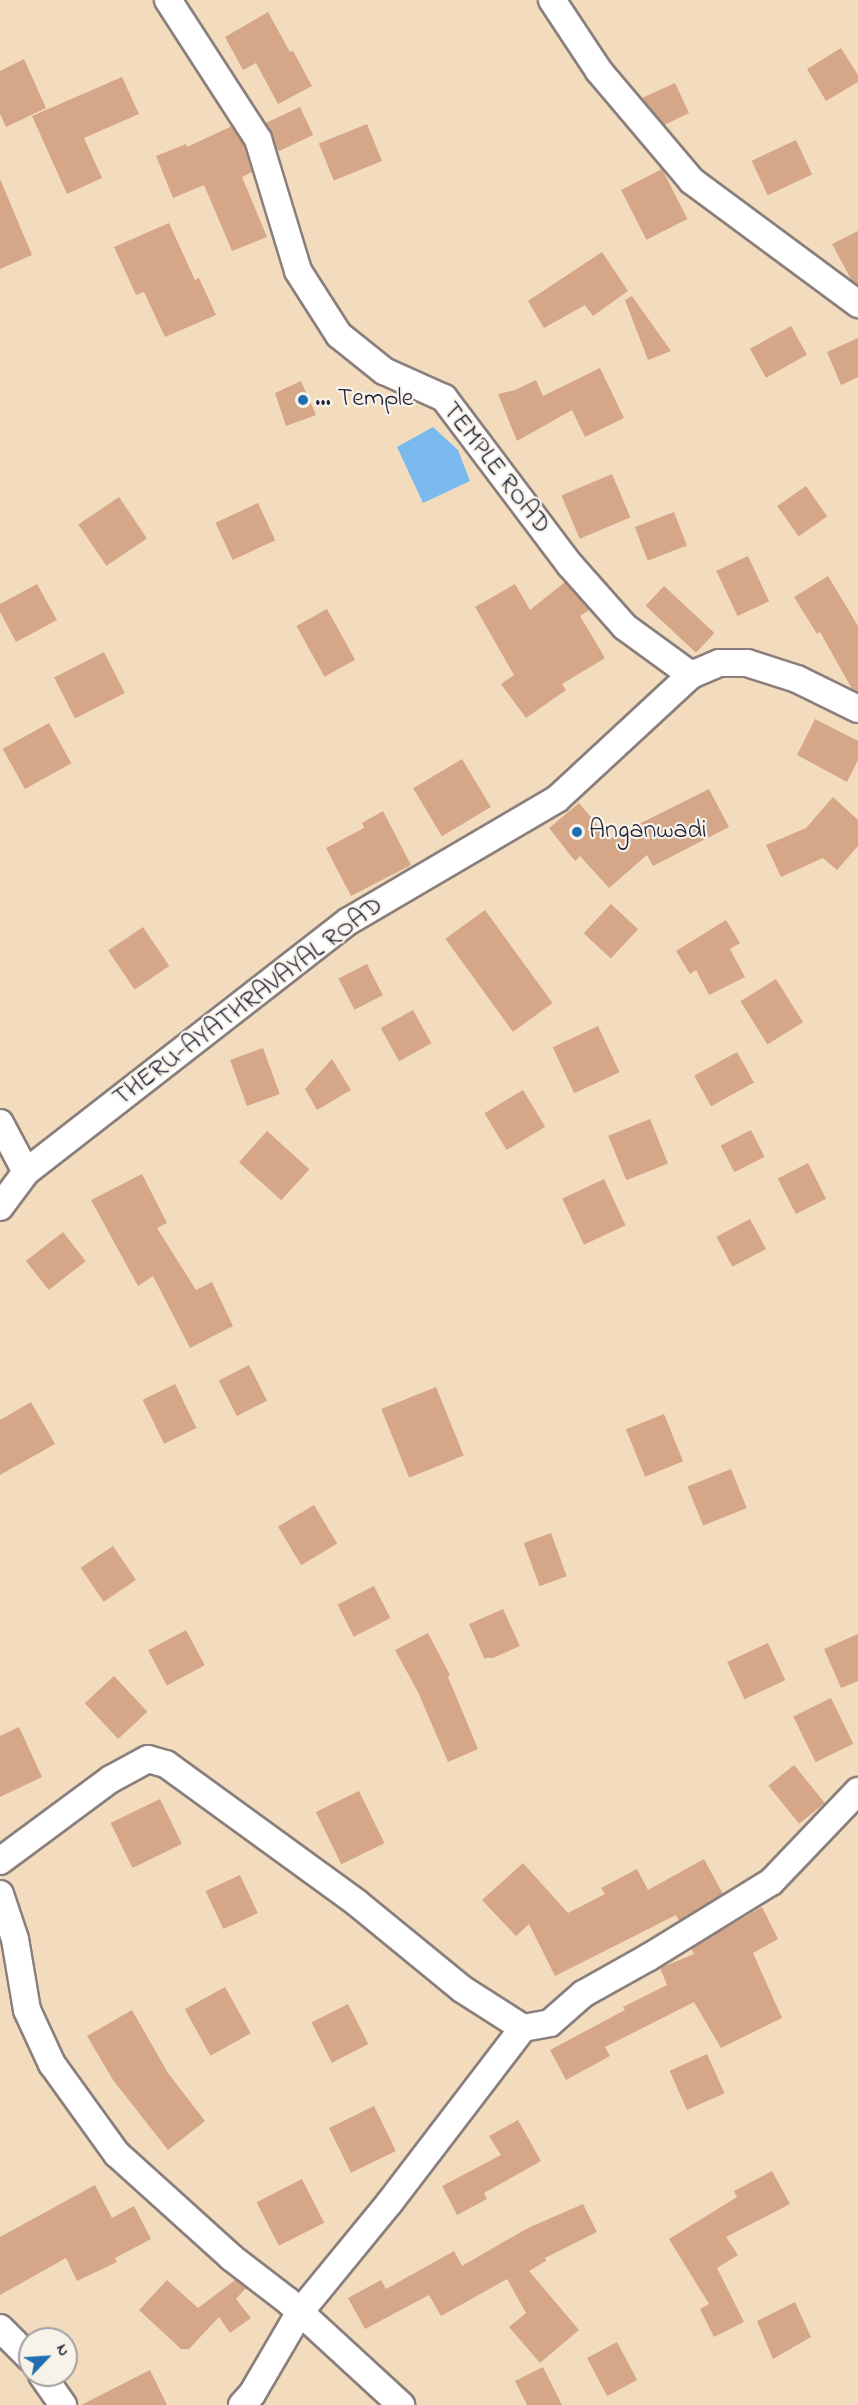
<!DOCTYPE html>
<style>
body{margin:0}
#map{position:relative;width:858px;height:2405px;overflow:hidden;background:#f3dcbd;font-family:"Indie Flower",sans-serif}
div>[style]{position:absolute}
.water>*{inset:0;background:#7abaee}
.building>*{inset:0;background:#d5a788;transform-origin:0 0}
.roads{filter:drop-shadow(2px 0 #8a7f7c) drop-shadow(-2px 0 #8a7f7c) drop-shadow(0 2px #8a7f7c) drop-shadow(0 -2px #8a7f7c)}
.street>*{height:26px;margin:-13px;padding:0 13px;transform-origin:13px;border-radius:13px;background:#fff}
.dots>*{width:16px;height:16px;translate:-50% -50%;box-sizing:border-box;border:3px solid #f7f3e8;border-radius:50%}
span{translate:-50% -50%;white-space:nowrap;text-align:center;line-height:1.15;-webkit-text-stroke:4.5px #f7f3e8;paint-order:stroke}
.poi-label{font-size:26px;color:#22223b}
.left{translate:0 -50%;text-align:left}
.street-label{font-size:26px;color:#22223b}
.north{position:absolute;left:18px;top:2327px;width:60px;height:60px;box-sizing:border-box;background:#f7f3e8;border:2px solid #a29fa3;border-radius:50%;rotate:65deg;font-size:16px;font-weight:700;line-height:24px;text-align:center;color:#22223b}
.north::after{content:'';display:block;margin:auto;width:21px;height:27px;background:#1f6fb2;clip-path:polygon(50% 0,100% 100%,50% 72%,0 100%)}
</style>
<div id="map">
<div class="water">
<div style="clip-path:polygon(433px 427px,458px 450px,470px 481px,423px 503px,397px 447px)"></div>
</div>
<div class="building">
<div style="clip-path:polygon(268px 12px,290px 52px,293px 51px,312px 86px,278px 104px,256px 63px,243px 70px,225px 37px)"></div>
<div style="clip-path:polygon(841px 48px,858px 75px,858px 82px,826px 101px,807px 69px)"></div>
<div style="clip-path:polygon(24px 59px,46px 108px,6px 127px,0 114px,0 71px)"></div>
<div style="clip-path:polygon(122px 77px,139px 114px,84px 138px,102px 178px,67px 194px,32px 116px)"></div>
<div style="clip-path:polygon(675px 83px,689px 113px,664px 125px,642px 98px)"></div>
<div style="left:300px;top:107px;width:31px;height:38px;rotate:65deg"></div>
<div style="left:367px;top:124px;width:40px;height:52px;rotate:68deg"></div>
<div style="clip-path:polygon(232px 126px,244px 145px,252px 172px,242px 177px,267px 237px,232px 251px,204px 185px,173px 198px,156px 156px,186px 144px,187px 147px)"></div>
<div style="left:796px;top:140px;width:38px;height:49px;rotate:65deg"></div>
<div style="left:662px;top:169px;width:56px;height:46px;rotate:63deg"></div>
<div style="clip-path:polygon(0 179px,32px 255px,0 269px)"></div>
<div style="clip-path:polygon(169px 223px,195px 280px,199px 278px,216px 315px,165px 337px,144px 292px,136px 295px,114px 247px)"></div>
<div style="clip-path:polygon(858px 231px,858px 285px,852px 281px,832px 244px)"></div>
<div style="clip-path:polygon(602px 252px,628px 291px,593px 316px,585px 305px,544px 328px,528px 301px)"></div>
<div style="clip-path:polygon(632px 296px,671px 351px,648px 360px,625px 300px)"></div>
<div style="left:791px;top:326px;width:33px;height:47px;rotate:61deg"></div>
<div style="clip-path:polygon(858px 338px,858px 377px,841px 385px,827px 352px)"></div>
<div style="clip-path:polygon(600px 368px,624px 418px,585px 437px,572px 410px,517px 441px,498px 394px,515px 390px,536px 380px,543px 396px)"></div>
<div style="clip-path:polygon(301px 381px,316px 415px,286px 426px,275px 393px)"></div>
<div style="left:612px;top:474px;width:47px;height:55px;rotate:67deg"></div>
<div style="left:806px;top:486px;width:37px;height:35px;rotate:55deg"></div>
<div style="left:119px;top:497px;width:50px;height:49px;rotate:56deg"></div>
<div style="left:258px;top:503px;width:41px;height:47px;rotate:65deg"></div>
<div style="left:674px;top:512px;width:36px;height:42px;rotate:69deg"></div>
<div style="left:748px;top:556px;width:50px;height:35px;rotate:65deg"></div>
<div style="clip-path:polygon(828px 576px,858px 626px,858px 692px,852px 689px,820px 632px,817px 634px,794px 597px)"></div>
<div style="clip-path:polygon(565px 582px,589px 610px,580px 616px,605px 658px,562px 684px,566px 690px,526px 718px,501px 684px,514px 675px,475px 607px,515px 584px,530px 610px)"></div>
<div style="clip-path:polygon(37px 584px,57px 620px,16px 642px,0 612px,0 604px)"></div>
<div style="left:664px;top:586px;width:69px;height:27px;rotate:43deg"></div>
<div style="left:327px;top:609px;width:58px;height:35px;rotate:61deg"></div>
<div style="left:104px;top:652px;width:46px;height:56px;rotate:63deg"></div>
<div style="clip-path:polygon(815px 719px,858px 741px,858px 760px,847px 782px,797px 755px)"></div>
<div style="left:49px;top:723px;width:46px;height:53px;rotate:61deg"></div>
<div style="left:462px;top:759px;width:56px;height:57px;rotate:59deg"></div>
<div style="clip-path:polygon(709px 789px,729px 827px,653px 866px,647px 855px,609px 888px,580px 856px,575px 861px,549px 828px,579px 803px,609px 839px)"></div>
<div style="clip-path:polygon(833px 797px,858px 820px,858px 846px,837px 870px,823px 858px,781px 877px,766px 845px,806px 828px)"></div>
<div style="clip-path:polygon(383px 811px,411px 865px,351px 896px,326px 848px,364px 828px,362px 823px)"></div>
<div style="left:611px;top:904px;width:37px;height:40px;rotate:43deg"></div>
<div style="left:485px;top:910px;width:115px;height:49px;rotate:54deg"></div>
<div style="clip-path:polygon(726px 920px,740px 943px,730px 949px,745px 977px,709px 995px,696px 970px,690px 974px,676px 951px)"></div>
<div style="left:143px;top:927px;width:47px;height:42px;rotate:56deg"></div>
<div style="left:367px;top:964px;width:35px;height:32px;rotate:63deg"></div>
<div style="left:776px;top:979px;width:51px;height:42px;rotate:58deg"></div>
<div style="left:413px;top:1010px;width:38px;height:37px;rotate:61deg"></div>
<div style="left:598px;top:1026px;width:51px;height:50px;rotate:65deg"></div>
<div style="left:263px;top:1048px;width:49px;height:35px;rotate:70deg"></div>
<div style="left:737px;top:1052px;width:35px;height:49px;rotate:61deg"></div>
<div style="clip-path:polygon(332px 1059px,351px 1090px,317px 1110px,305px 1089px)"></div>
<div style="left:523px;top:1090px;width:43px;height:45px;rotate:59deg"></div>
<div style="left:650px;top:1119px;width:48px;height:45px;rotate:68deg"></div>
<div style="left:751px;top:1130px;width:30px;height:34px;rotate:63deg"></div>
<div style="left:267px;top:1131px;width:57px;height:42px;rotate:42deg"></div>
<div style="left:808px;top:1163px;width:40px;height:34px;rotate:63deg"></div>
<div style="clip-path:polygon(142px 1174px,167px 1223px,157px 1228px,196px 1290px,212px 1282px,233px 1326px,190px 1348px,153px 1276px,138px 1286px,91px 1200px)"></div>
<div style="left:604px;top:1179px;width:51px;height:46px;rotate:65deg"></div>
<div style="left:750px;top:1219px;width:34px;height:38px;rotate:62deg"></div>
<div style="left:63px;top:1232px;width:37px;height:47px;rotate:52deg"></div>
<div style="left:249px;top:1365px;width:40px;height:34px;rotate:63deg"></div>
<div style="left:175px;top:1384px;width:49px;height:36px;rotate:64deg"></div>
<div style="left:436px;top:1387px;width:74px;height:59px;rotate:68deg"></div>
<div style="clip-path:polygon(31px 1402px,55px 1444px,0 1475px,0 1420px)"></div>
<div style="left:664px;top:1414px;width:51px;height:41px;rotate:68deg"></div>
<div style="left:731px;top:1469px;width:42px;height:47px;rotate:68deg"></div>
<div style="left:314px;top:1505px;width:45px;height:42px;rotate:59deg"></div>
<div style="left:551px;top:1533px;width:46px;height:29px;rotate:70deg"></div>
<div style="left:113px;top:1546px;width:41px;height:39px;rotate:56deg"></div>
<div style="left:374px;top:1586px;width:36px;height:41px;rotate:63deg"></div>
<div style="clip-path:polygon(503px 1609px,520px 1646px,493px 1658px,484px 1658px,469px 1624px)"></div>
<div style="left:186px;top:1630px;width:40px;height:43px;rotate:62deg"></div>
<div style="clip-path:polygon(428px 1633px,450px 1675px,448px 1677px,478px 1749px,448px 1762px,418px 1692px,395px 1650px)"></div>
<div style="clip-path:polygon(858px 1634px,858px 1681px,841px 1688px,824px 1649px)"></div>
<div style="left:768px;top:1643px;width:41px;height:45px;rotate:65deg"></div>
<div style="left:114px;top:1676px;width:49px;height:40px;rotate:47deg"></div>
<div style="left:831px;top:1698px;width:51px;height:42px;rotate:64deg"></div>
<div style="clip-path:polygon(19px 1727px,42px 1777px,0 1797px,0 1736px)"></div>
<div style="left:794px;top:1765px;width:49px;height:33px;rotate:51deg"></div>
<div style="left:359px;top:1791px;width:58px;height:48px;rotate:64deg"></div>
<div style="left:160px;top:1799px;width:50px;height:55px;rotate:64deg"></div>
<div style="clip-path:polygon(704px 1859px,723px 1894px,679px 1921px,676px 1915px,555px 1976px,529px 1924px,516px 1936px,482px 1900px,523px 1863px,568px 1913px,605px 1894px,601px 1888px,637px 1869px,648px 1890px)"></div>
<div style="left:240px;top:1875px;width:42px;height:38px;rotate:65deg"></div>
<div style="clip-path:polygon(762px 1907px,778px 1939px,753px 1953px,782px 2018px,721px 2048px,694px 2002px,605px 2047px,610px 2056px,566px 2080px,550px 2050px,625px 2010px,623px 2007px,667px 1985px,660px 1968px,694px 1954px,691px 1948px)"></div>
<div style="left:225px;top:1987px;width:53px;height:46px;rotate:61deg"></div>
<div style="left:348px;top:2004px;width:45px;height:41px;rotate:63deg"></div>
<div style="clip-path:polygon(132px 2010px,168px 2073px,205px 2121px,168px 2150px,113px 2080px,87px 2036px)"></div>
<div style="left:707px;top:2054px;width:43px;height:41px;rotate:66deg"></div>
<div style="left:374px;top:2106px;width:50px;height:50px;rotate:64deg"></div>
<div style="clip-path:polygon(518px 2120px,541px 2161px,484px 2193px,487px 2199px,457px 2215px,442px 2186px,501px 2155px,489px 2136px)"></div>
<div style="clip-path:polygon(772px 2171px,790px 2204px,726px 2237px,738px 2255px,717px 2268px,744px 2322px,714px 2337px,700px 2309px,709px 2304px,669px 2239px,737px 2197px,734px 2191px)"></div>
<div style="left:302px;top:2179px;width:49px;height:51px;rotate:63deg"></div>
<div style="clip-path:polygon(95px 2185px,112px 2218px,134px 2206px,151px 2239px,115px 2258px,117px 2262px,77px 2281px,66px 2258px,0 2295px,0 2237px)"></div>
<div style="clip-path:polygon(583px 2204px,597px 2232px,545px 2258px,546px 2261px,529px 2271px,579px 2330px,540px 2363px,509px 2327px,526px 2313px,507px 2279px,441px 2316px,429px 2295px,365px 2329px,348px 2298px,381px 2280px,386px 2289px,454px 2251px,462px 2266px,528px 2228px)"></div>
<div style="clip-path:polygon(167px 2280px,198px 2308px,235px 2280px,246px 2288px,236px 2299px,251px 2318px,230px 2333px,219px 2317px,189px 2349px,181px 2349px,139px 2310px)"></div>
<div style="clip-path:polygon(795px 2302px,811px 2337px,773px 2359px,757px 2321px)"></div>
<div style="left:617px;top:2342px;width:43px;height:34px;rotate:62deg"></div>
<div style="clip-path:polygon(543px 2367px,562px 2405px,527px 2405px,515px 2381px)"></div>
<div style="clip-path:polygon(150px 2370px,167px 2405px,81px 2405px)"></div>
</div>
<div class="roads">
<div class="street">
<div style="left:168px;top:0;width:166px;rotate:57.1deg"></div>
<div style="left:258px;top:139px;width:138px;rotate:73.1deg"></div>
<div style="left:298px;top:271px;width:76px;rotate:57.4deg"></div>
<div style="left:339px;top:335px;width:58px;rotate:38.7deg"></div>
<div style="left:384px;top:371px;width:66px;rotate:24.2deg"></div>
<div style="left:444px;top:398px;width:209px;rotate:53deg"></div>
<div style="left:570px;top:565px;width:83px;rotate:48.4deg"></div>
<div style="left:625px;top:627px;width:82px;rotate:36deg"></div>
<div style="left:552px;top:0;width:85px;rotate:56.5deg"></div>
<div style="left:599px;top:71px;width:144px;rotate:49.8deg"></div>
<div style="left:692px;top:181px;width:207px;rotate:36.5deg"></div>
<div style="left:0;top:1123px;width:55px;rotate:62deg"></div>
<div style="left:26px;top:1172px;width:409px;rotate:-37.9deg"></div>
<div style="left:349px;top:921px;width:241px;rotate:-30.4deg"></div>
<div style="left:557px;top:799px;width:183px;rotate:-42.8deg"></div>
<div style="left:691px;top:675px;width:30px;rotate:-23deg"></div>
<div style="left:719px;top:663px;width:28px"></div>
<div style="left:747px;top:663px;width:52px;rotate:17.7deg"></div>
<div style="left:797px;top:679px;width:68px;rotate:26.2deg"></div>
<div style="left:0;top:1207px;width:44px;rotate:-53.4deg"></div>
<div style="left:0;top:1861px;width:138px;rotate:-36.5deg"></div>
<div style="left:111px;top:1779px;width:42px;rotate:-28.4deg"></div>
<div style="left:148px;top:1759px;width:19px;rotate:16deg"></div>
<div style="left:166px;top:1764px;width:236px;rotate:36deg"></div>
<div style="left:357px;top:1903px;width:136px;rotate:39.3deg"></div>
<div style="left:462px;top:1989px;width:72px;rotate:32.6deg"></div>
<div style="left:523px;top:2028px;width:27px;rotate:-10deg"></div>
<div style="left:550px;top:2023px;width:44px;rotate:-41.3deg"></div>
<div style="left:583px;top:1994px;width:76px;rotate:-29.3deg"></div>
<div style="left:649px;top:1957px;width:143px;rotate:-31.6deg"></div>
<div style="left:771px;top:1882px;width:126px;rotate:-46.3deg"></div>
<div style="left:0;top:1894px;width:47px;rotate:71.6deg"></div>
<div style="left:15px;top:1939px;width:72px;rotate:80.4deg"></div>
<div style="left:27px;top:2010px;width:60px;rotate:65.2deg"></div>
<div style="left:52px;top:2064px;width:111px;rotate:54.2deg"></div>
<div style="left:117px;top:2154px;width:155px;rotate:42.1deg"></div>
<div style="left:232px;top:2258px;width:71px;rotate:37.5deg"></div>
<div style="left:288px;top:2301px;width:154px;rotate:42.6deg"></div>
<div style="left:0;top:2328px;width:42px;rotate:45deg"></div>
<div style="left:42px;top:2375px;width:37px;rotate:55deg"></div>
<div style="left:242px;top:2405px;width:15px;rotate:-48deg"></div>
<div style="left:252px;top:2394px;width:95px;rotate:-59.7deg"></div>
<div style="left:300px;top:2312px;width:142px;rotate:-50.7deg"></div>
<div style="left:390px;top:2202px;width:219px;rotate:-52.6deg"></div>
</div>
</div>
<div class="dots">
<div style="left:303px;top:400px;background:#1f6fb2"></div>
<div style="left:577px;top:832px;background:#1f6fb2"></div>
</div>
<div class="poi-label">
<span class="left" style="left:315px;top:400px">... Temple</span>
<span class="left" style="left:589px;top:832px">Anganwadi</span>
</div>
<div class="street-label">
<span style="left:495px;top:469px;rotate:52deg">TEMPLE ROAD</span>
<span style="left:249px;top:1003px;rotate:-37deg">THERU-AYATHRAVAYAL ROAD</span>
</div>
<div class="north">N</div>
</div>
